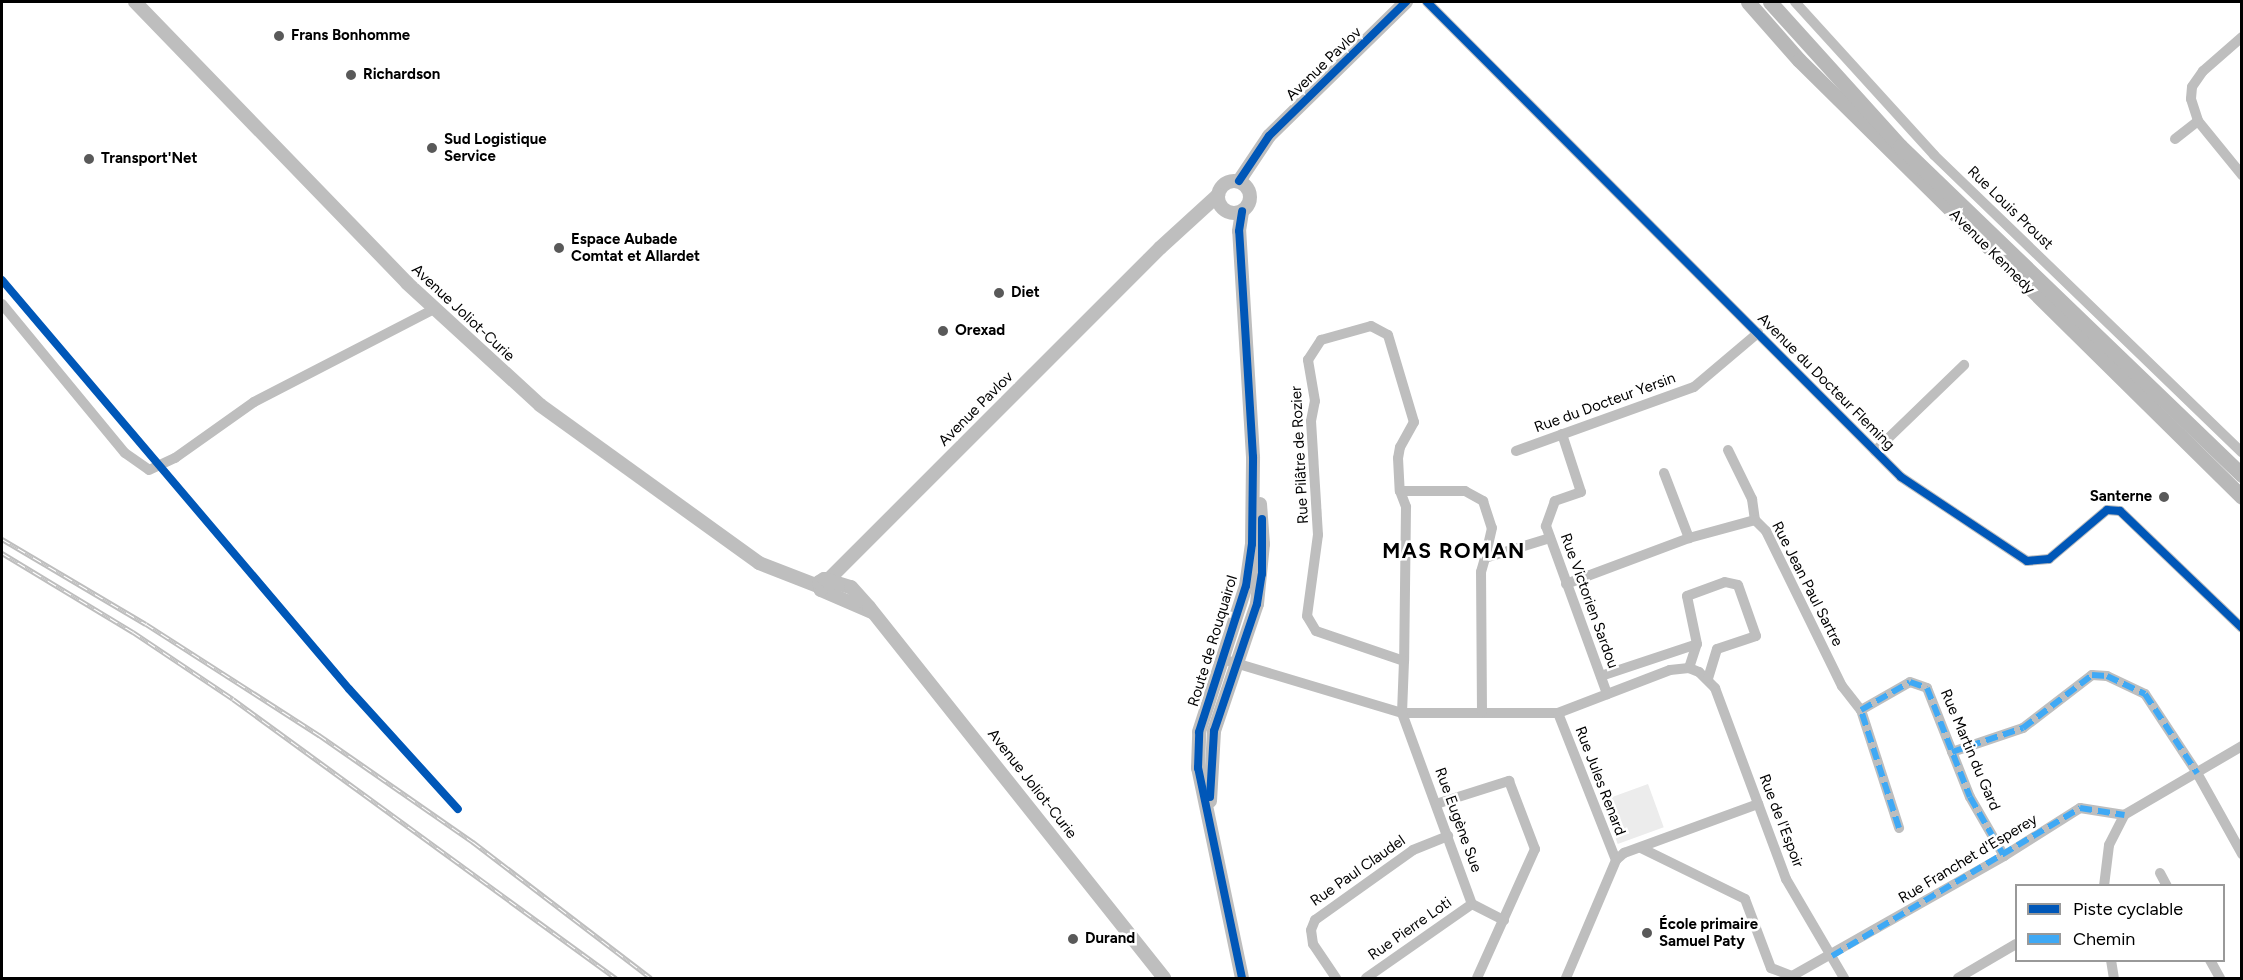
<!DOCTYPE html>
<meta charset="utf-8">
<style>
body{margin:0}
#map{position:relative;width:2243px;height:980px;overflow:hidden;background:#fff;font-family:Figtree,sans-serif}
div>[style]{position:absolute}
.green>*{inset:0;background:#ececec;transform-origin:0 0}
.minor>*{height:10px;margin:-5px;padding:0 5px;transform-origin:5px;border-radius:5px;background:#bebebe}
.tertiary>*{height:14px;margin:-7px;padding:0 7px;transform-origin:7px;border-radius:7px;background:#bebebe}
.tertiary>.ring{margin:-7px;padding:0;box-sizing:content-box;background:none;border:14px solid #bebebe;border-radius:50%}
.secondary>*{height:15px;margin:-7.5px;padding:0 7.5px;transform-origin:7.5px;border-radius:7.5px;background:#b8b8b8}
.rail>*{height:5px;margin-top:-2.5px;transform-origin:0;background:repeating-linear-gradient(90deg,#fff 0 9px,#bebebe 0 18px);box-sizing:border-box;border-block:2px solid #bebebe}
.quiet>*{height:6px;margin-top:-3px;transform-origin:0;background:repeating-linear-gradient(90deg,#3fa9f5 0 12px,transparent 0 18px)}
.cycleway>*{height:8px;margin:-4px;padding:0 4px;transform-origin:4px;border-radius:4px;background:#0057b8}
.dots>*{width:16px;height:16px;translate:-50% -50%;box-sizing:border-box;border:3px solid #fff;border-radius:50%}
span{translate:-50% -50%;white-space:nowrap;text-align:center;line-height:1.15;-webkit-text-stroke:5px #fff;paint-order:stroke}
.poi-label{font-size:15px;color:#000;font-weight:700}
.left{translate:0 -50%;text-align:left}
.right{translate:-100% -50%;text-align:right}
.street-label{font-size:15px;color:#000}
.district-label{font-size:21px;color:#000;font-weight:700;letter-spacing:1.5px}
.frame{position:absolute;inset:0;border:3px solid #000;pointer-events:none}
.legend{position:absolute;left:2015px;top:884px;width:210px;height:78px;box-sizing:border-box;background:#fff;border:2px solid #999;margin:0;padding:8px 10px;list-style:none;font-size:18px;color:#000}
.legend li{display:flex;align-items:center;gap:12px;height:30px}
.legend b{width:30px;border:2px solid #999}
</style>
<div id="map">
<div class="green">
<div style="left:1648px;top:784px;width:46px;height:49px;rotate:70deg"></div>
</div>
<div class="minor">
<div style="left:1427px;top:2px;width:671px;rotate:45.06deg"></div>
<div style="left:1901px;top:477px;width:151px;rotate:33.7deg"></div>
<div style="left:2027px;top:561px;width:22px;rotate:-5deg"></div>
<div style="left:2049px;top:559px;width:76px;rotate:-40.2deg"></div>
<div style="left:2107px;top:510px;width:13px;rotate:4deg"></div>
<div style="left:2120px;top:511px;width:169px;rotate:43.8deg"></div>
<div style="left:1795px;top:2px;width:207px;rotate:47.7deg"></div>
<div style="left:1934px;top:155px;width:428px;rotate:44deg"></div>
<div style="left:2242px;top:37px;width:52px;rotate:138.9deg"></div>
<div style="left:2203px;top:71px;width:19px;rotate:125deg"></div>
<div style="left:2192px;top:87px;width:12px;rotate:95deg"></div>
<div style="left:2191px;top:99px;width:23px;rotate:72deg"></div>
<div style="left:2198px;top:121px;width:70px;rotate:50.8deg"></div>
<div style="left:2175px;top:139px;width:29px;rotate:-38deg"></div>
<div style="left:2px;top:304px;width:193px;rotate:50.5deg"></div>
<div style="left:125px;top:453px;width:29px;rotate:35deg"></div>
<div style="left:149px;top:470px;width:29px;rotate:-25deg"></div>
<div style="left:175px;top:458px;width:97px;rotate:-35.3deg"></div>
<div style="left:254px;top:402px;width:203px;rotate:-27.3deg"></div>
<div style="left:1562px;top:434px;width:61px;rotate:71.9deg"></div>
<div style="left:1581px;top:492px;width:28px;rotate:161deg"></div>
<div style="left:1555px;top:501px;width:27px;rotate:110deg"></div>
<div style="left:1546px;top:526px;width:179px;rotate:70deg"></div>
<div style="left:1728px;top:450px;width:55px;rotate:63.9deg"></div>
<div style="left:1752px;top:499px;width:21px;rotate:82deg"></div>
<div style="left:1516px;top:451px;width:189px;rotate:-19.8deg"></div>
<div style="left:1694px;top:387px;width:84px;rotate:-40.2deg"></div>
<div style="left:1875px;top:451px;width:124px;rotate:-44deg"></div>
<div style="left:1664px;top:473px;width:70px;rotate:69deg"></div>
<div style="left:1400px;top:491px;width:65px"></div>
<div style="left:1465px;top:491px;width:21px;rotate:29deg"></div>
<div style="left:1483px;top:501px;width:28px;rotate:72deg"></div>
<div style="left:1492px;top:528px;width:31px;rotate:103deg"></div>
<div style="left:1566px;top:584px;width:131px;rotate:-20.5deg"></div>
<div style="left:1689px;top:538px;width:68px;rotate:-15.3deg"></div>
<div style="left:1755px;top:520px;width:16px;rotate:45deg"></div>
<div style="left:1766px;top:531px;width:173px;rotate:63.9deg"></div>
<div style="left:1842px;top:686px;width:31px;rotate:52deg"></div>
<div style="left:1861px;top:710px;width:124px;rotate:72.1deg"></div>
<div style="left:1222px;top:659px;width:188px;rotate:16.7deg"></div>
<div style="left:1402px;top:713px;width:156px"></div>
<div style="left:1558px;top:713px;width:120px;rotate:-21deg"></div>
<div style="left:1670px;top:670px;width:19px;rotate:-6deg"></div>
<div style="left:1689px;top:668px;width:11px;rotate:22deg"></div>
<div style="left:1699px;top:672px;width:23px;rotate:45deg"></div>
<div style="left:1715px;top:688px;width:204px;rotate:69.6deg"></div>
<div style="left:1786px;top:879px;width:115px;rotate:59.6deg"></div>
<div style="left:1404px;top:661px;width:93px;rotate:-161.2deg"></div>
<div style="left:1316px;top:631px;width:17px;rotate:-121deg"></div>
<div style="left:1307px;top:616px;width:82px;rotate:-82.3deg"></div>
<div style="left:1318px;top:535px;width:114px;rotate:-93.5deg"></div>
<div style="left:1311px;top:421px;width:20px;rotate:-79deg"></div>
<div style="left:1315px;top:401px;width:42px;rotate:-99.7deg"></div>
<div style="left:1308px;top:360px;width:24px;rotate:-57deg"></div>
<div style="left:1321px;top:340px;width:52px;rotate:-15.6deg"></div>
<div style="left:1371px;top:326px;width:19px;rotate:28deg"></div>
<div style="left:1388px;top:335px;width:91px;rotate:73.4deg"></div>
<div style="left:1414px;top:422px;width:29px;rotate:119deg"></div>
<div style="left:1400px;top:447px;width:11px;rotate:100deg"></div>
<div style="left:1398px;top:458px;width:33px;rotate:87deg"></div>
<div style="left:1400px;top:491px;width:17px;rotate:69deg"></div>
<div style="left:1406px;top:507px;width:154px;rotate:90.7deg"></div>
<div style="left:1404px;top:661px;width:52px;rotate:92.2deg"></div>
<div style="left:1402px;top:713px;width:203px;rotate:69.9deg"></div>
<div style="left:1472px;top:904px;width:36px;rotate:27deg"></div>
<div style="left:1689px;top:668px;width:25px;rotate:-72deg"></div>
<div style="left:1697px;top:644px;width:49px;rotate:-101.8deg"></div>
<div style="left:1687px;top:596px;width:40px;rotate:-20.2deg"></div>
<div style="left:1725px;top:582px;width:13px;rotate:13deg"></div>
<div style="left:1738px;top:585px;width:54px;rotate:70.6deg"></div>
<div style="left:1756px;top:636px;width:41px;rotate:161.6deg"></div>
<div style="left:1717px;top:649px;width:30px;rotate:107deg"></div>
<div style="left:1601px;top:676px;width:101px;rotate:-18.4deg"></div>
<div style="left:1861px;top:710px;width:56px;rotate:-29.7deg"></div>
<div style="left:1910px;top:682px;width:18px;rotate:19deg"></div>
<div style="left:1927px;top:688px;width:117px;rotate:68.5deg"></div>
<div style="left:1970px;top:797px;width:68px;rotate:60deg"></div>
<div style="left:1482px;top:712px;width:140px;rotate:-90.4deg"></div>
<div style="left:1481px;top:572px;width:15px;rotate:-74deg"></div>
<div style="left:1485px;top:558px;width:68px;rotate:-17.1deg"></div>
<div style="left:1558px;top:713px;width:158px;rotate:68.5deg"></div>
<div style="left:1952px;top:752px;width:75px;rotate:-18.7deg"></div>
<div style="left:2023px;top:728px;width:87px;rotate:-37.5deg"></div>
<div style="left:2092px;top:675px;width:15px;rotate:4deg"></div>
<div style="left:2107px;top:676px;width:42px;rotate:25.3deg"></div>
<div style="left:2145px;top:694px;width:95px;rotate:56.6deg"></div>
<div style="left:2197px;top:773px;width:93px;rotate:60.9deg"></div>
<div style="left:1436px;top:804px;width:77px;rotate:-17.5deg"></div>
<div style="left:1509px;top:781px;width:73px;rotate:69.1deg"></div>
<div style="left:1535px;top:849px;width:141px;rotate:114.2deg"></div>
<div style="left:1641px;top:848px;width:116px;rotate:26.1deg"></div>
<div style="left:1745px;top:899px;width:74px;rotate:69.4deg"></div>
<div style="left:1771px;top:968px;width:22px;rotate:21deg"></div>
<div style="left:1792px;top:976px;width:244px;rotate:-29.5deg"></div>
<div style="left:2004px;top:856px;width:90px;rotate:-32.3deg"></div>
<div style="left:2080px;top:808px;width:45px;rotate:9deg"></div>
<div style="left:2160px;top:873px;width:15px;rotate:62deg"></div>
<div style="left:2104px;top:886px;width:41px;rotate:-83deg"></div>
<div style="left:2109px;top:845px;width:34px;rotate:-63deg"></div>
<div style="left:2124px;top:815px;width:137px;rotate:-30.3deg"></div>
<div style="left:2111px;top:960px;width:18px;rotate:81deg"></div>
<div style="left:2210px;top:960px;width:21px;rotate:61deg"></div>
<div style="left:1336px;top:978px;width:41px;rotate:-124.1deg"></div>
<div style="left:1313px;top:944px;width:14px;rotate:-98deg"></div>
<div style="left:1311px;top:930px;width:11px;rotate:-68deg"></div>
<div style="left:1315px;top:920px;width:120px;rotate:-35.5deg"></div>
<div style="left:1413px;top:850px;width:38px;rotate:-22deg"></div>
<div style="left:1366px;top:978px;width:129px;rotate:-34.9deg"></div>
<div style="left:1566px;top:978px;width:128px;rotate:-67deg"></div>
<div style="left:1616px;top:860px;width:11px;rotate:-41deg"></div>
<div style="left:1624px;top:853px;width:143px;rotate:-20.1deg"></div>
<div style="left:1958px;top:978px;width:67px;rotate:-30.4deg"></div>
</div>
<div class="tertiary">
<div style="left:135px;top:2px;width:391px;rotate:45.9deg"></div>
<div style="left:407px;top:283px;width:180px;rotate:42.5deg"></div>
<div style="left:540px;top:405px;width:270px;rotate:35.8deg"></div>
<div style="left:759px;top:563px;width:63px;rotate:21.3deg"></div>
<div class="ring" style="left:1218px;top:181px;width:18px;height:18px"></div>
<div style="left:1239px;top:181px;width:54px;rotate:-56.3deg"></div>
<div style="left:1269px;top:136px;width:192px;rotate:-44.4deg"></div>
<div style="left:828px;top:580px;width:470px;rotate:-45deg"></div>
<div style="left:1160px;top:248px;width:79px;rotate:-42.4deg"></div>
<div style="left:872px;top:612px;width:56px;rotate:-156.7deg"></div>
<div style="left:821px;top:590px;width:8px;rotate:-104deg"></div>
<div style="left:819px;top:582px;width:6px;rotate:-31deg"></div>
<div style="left:824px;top:579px;width:28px;rotate:17deg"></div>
<div style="left:851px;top:587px;width:27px;rotate:48deg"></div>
<div style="left:869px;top:607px;width:474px;rotate:51.5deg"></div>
<div style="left:1210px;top:801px;width:70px;rotate:-86.7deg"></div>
<div style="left:1214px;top:731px;width:134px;rotate:-71.3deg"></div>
<div style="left:1257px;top:604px;width:60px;rotate:-84.3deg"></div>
<div style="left:1263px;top:544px;width:40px;rotate:-94.3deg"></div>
<div style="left:1242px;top:978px;width:215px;rotate:-101.8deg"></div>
<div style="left:1198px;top:768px;width:36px;rotate:-88deg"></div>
<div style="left:1199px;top:732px;width:153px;rotate:-72.2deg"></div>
<div style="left:1246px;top:586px;width:42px;rotate:-81.9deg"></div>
<div style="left:1252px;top:544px;width:87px;rotate:-89.3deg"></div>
<div style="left:1253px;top:457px;width:226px;rotate:-93.5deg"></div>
<div style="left:1239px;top:231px;width:20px;rotate:-81deg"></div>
</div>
<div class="secondary">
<div style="left:1748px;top:2px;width:77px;rotate:48.7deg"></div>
<div style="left:1799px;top:60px;width:622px;rotate:44.61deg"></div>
<div style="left:1770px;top:2px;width:194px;rotate:47.9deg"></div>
<div style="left:1900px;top:146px;width:475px;rotate:43.9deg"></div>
</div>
<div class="rail">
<div style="left:2px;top:539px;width:167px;rotate:30.6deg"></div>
<div style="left:146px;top:624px;width:206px;rotate:32.7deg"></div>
<div style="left:319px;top:735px;width:188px;rotate:34.8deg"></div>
<div style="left:473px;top:842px;width:224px;rotate:37.4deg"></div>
<div style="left:2px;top:553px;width:153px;rotate:31.1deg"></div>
<div style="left:133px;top:632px;width:120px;rotate:33.8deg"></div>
<div style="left:233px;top:699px;width:474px;rotate:36.1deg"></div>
</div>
<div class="quiet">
<div style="left:1952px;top:752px;width:75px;rotate:-18.7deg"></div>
<div style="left:2023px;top:728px;width:87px;rotate:-37.5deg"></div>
<div style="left:2092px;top:675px;width:15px;rotate:4deg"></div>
<div style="left:2107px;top:676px;width:42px;rotate:25.3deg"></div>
<div style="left:2145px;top:694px;width:95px;rotate:56.6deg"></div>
<div style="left:1899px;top:828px;width:124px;rotate:-107.9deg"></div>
<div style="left:1861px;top:710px;width:56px;rotate:-29.7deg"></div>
<div style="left:1910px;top:682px;width:18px;rotate:19deg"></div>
<div style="left:1927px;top:688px;width:117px;rotate:68.5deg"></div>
<div style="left:1970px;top:797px;width:68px;rotate:60deg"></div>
<div style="left:1832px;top:956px;width:289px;rotate:-30.8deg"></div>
<div style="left:2080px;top:808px;width:45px;rotate:9deg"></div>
</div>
<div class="cycleway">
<div style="left:1427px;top:2px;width:671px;rotate:45.06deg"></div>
<div style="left:1901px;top:477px;width:151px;rotate:33.7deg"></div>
<div style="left:2027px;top:561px;width:22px;rotate:-5deg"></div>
<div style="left:2049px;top:559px;width:76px;rotate:-40.2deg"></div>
<div style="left:2107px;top:510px;width:13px;rotate:4deg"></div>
<div style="left:2120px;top:511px;width:169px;rotate:43.8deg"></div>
<div style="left:1239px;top:181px;width:54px;rotate:-56.3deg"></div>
<div style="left:1269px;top:136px;width:192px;rotate:-44.4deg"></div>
<div style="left:2px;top:280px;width:536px;rotate:49.69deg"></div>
<div style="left:349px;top:689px;width:162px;rotate:47.8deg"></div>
<div style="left:1210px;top:797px;width:66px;rotate:-86.5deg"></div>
<div style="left:1214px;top:731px;width:134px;rotate:-71.3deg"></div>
<div style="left:1257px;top:604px;width:30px;rotate:-81deg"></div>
<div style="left:1262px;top:574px;width:55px;rotate:-90deg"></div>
<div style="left:1242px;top:978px;width:215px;rotate:-101.8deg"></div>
<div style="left:1198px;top:768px;width:36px;rotate:-88deg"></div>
<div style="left:1199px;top:732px;width:153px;rotate:-72.2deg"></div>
<div style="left:1246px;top:586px;width:42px;rotate:-81.9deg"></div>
<div style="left:1252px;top:544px;width:87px;rotate:-89.3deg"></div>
<div style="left:1253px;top:457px;width:226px;rotate:-93.5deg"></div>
<div style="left:1239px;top:231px;width:20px;rotate:-81deg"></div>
</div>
<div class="dots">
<div style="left:279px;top:36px;background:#595959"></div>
<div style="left:351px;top:75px;background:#595959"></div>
<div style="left:432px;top:148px;background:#595959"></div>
<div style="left:89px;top:159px;background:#595959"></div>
<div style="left:559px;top:248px;background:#595959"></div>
<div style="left:999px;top:293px;background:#595959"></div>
<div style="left:943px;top:331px;background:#595959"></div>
<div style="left:2164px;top:497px;background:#595959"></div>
<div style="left:1647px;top:933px;background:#595959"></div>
<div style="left:1073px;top:939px;background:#595959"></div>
</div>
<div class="poi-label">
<span class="left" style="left:291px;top:36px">Frans Bonhomme</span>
<span class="left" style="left:363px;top:75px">Richardson</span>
<span class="left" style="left:444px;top:148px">Sud Logistique<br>Service</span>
<span class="left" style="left:101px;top:159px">Transport'Net</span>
<span class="left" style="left:571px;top:248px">Espace Aubade<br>Comtat et Allardet</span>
<span class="left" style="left:1011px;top:293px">Diet</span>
<span class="left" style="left:955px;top:331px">Orexad</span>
<span class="right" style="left:2152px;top:497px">Santerne</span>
<span class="left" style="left:1659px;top:933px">École primaire<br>Samuel Paty</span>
<span class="left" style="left:1085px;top:939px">Durand</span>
</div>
<div class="street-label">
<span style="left:1324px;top:64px;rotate:-44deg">Avenue Pavlov</span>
<span style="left:2010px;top:208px;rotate:44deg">Rue Louis Proust</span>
<span style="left:1992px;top:252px;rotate:45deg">Avenue Kennedy</span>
<span style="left:463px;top:313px;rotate:43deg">Avenue Joliot-Curie</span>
<span style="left:1826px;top:382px;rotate:45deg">Avenue du Docteur Fleming</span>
<span style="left:1605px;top:403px;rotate:-20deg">Rue du Docteur Yersin</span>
<span style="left:976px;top:409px;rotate:-45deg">Avenue Pavlov</span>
<span style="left:1300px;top:455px;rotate:-93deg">Rue Pilâtre de Rozier</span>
<span style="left:1807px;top:584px;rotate:63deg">Rue Jean Paul Sartre</span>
<span style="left:1589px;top:601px;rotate:70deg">Rue Victorien Sardou</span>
<span style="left:1213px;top:641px;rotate:-73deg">Route de Rouquairol</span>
<span style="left:1970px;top:750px;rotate:67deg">Rue Martin du Gard</span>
<span style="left:1600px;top:781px;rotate:69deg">Rue Jules Renard</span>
<span style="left:1032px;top:784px;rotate:52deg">Avenue Joliot-Curie</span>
<span style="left:1458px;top:820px;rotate:70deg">Rue Eugène Sue</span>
<span style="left:1781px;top:821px;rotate:69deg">Rue de l'Espoir</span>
<span style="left:1968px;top:859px;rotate:-31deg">Rue Franchet d'Esperey</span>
<span style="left:1358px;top:871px;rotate:-35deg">Rue Paul Claudel</span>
<span style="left:1410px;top:929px;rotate:-35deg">Rue Pierre Loti</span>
</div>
<div class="district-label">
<span style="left:1454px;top:551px">MAS ROMAN</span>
</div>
<div class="frame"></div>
<ul class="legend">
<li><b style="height:8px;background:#0057b8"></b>Piste cyclable</li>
<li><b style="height:8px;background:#3fa9f5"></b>Chemin</li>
</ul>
</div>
